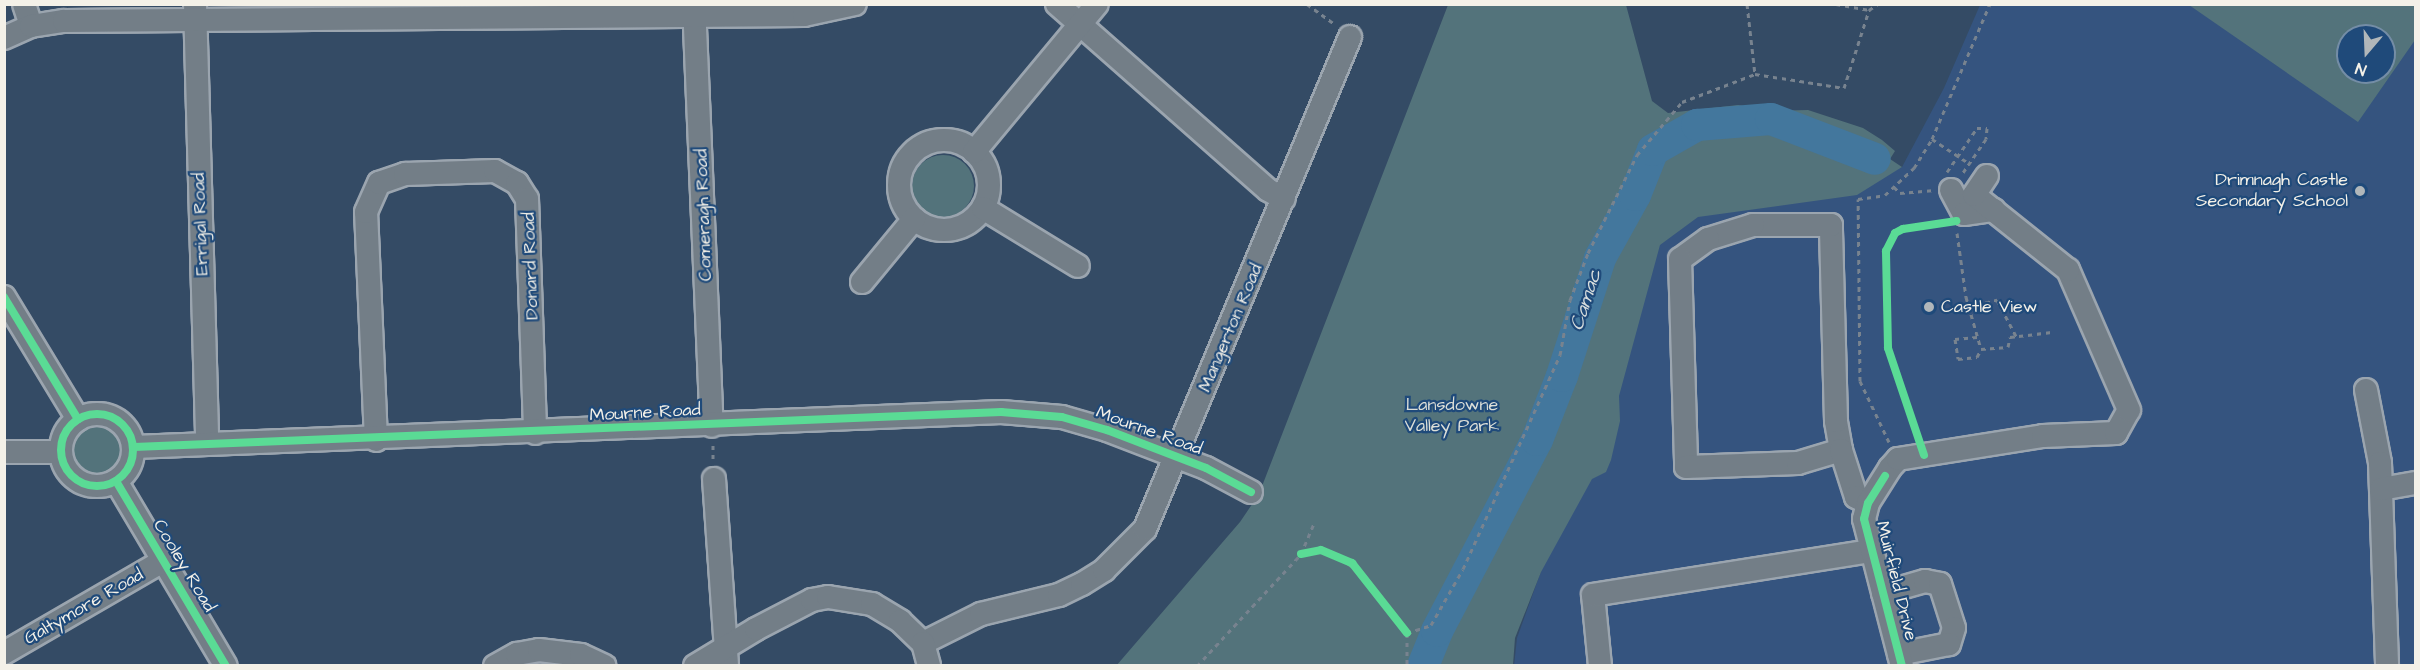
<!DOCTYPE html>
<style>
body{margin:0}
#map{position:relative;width:2420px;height:670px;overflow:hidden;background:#344b65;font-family:"Architects Daughter",sans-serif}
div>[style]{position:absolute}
.built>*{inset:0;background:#35547f}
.green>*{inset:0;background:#53737b}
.round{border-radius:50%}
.river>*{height:32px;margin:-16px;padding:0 16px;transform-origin:16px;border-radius:16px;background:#43779d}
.path>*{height:3px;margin-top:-1.5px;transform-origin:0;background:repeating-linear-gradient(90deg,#78838f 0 4.5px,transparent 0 9px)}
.roads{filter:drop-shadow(2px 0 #9ba5af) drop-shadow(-2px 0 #9ba5af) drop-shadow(0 2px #9ba5af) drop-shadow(0 -2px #9ba5af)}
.minor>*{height:22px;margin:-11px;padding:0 11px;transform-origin:11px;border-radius:11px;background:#737e87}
.minor>.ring{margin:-11px;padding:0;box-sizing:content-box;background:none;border:22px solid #737e87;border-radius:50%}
.cycleway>*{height:8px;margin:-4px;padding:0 4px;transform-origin:4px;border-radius:4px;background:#5adb95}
.cycleway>.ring{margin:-4px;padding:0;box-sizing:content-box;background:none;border:8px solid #5adb95;border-radius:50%}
.dots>*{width:16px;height:16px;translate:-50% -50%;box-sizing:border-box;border:3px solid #1f4a7a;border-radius:50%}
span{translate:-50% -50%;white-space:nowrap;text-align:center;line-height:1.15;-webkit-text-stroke:4.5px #1f4a7a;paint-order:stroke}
.poi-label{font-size:18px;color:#f4f1e8}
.right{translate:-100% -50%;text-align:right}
.left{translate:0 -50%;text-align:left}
.street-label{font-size:18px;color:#f4f1e8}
.park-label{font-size:18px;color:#dddfd8}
.water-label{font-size:20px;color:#dadfde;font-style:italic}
.frame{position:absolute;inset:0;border:6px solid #f4f1e8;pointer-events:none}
.north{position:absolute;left:2336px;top:24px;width:60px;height:60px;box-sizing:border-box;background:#1f4a7a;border:2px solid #748da6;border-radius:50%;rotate:199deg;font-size:16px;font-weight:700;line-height:24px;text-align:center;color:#f4f1e8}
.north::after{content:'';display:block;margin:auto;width:21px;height:27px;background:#b1b7ba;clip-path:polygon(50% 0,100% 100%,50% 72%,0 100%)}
</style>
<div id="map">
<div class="built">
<div style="clip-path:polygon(evenodd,1980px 5px,2415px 5px,2415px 665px,1514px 666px,1517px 638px,1667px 221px,1902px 167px,1944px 88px,1980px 5px,2348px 36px,2384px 36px,2384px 72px,2348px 72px,2348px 36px)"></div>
</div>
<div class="green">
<div style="clip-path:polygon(1448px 5px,1626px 5px,1652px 101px,1668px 113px,1738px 105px,1770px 111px,1808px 110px,1863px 128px,1882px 140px,1895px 151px,1890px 159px,1902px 167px,1857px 195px,1698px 217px,1660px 245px,1619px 396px,1620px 421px,1611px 460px,1606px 472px,1592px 479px,1541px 572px,1515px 638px,1513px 665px,1116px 666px,1240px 522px,1259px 494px)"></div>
<div style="clip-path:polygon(evenodd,2189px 5px,2415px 5px,2415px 40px,2358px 122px,2189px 5px,2348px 36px,2384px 36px,2384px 72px,2348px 72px,2348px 36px)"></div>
<div class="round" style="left:912px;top:155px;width:62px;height:62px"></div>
<div class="round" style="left:72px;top:427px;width:52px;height:52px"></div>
</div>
<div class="river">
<div style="left:1423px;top:666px;width:38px;rotate:-68deg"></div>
<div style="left:1437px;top:631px;width:216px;rotate:-62.4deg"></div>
<div style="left:1537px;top:440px;width:69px;rotate:-68.7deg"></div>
<div style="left:1562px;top:376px;width:124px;rotate:-72.1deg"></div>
<div style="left:1600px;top:258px;width:72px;rotate:-60.9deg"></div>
<div style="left:1635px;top:195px;width:48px;rotate:-68.2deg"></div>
<div style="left:1653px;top:150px;width:51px;rotate:-29.6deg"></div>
<div style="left:1697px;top:125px;width:74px;rotate:-4.6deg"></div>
<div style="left:1771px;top:119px;width:111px;rotate:21deg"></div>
</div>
<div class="path">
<div style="left:1307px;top:4px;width:34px;rotate:36deg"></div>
<div style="left:1747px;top:4px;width:70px;rotate:83.5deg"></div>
<div style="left:1836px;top:4px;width:34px;rotate:10deg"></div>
<div style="left:1869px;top:10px;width:11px;rotate:-34deg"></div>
<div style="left:1932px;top:139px;width:45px;rotate:33.3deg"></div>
<div style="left:1947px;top:172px;width:53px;rotate:-55.7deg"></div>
<div style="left:1977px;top:128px;width:10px"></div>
<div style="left:1987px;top:128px;width:11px;rotate:95deg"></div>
<div style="left:1986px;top:139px;width:42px;rotate:124.4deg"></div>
<div style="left:1894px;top:187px;width:8px;rotate:45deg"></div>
<div style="left:1900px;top:193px;width:32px;rotate:-5deg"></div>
<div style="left:1957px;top:233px;width:65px;rotate:82deg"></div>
<div style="left:1966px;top:297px;width:54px;rotate:73.9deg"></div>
<div style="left:1981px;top:349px;width:27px;rotate:-4deg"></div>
<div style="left:2008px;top:347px;width:10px;rotate:-79deg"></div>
<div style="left:2010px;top:337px;width:42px;rotate:-6.8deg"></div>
<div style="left:1968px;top:307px;width:30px;rotate:-14deg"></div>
<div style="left:1997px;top:300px;width:41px;rotate:62.2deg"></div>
<div style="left:1977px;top:337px;width:22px;rotate:175deg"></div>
<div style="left:1955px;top:339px;width:20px;rotate:81deg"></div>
<div style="left:1958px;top:359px;width:19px;rotate:-6deg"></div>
<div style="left:1977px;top:357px;width:9px;rotate:-63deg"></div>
<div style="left:1889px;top:442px;width:68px;rotate:-115.4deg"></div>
<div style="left:1860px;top:381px;width:182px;rotate:-90.6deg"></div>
<div style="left:1858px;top:199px;width:27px;rotate:-8deg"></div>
<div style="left:1885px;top:195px;width:40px;rotate:-43deg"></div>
<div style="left:1914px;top:168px;width:34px;rotate:-58deg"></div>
<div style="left:1932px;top:139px;width:147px;rotate:-66.8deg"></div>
<div style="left:713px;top:445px;width:14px;rotate:90deg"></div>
<div style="left:1301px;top:554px;width:20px;rotate:-11deg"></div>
<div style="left:1321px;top:550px;width:13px;rotate:13deg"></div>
<div style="left:1334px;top:553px;width:39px;rotate:37deg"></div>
<div style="left:1365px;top:576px;width:71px;rotate:53.6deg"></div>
<div style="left:1407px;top:633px;width:33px;rotate:90deg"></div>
<div style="left:1407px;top:633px;width:25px;rotate:-18deg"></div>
<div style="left:1431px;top:625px;width:64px;rotate:-60.3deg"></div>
<div style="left:1463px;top:569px;width:235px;rotate:-65.6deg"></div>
<div style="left:1560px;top:355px;width:56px;rotate:-79.7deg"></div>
<div style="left:1570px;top:300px;width:50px;rotate:-69deg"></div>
<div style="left:1588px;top:253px;width:110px;rotate:-63.4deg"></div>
<div style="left:1637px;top:155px;width:70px;rotate:-49.7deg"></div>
<div style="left:1682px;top:102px;width:78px;rotate:-21deg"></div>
<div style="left:1755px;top:74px;width:90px;rotate:8.9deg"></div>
<div style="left:1844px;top:88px;width:82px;rotate:-72.2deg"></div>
<div style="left:1197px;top:666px;width:153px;rotate:-47.1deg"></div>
<div style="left:1301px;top:554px;width:34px;rotate:-67deg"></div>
</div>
<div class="roads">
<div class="minor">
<div style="left:24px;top:4px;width:23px;rotate:72deg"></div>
<div style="left:195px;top:4px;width:440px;rotate:88.4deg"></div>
<div style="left:694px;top:4px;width:422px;rotate:87.6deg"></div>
<div style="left:1057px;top:4px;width:281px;rotate:41.4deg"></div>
<div style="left:1268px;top:190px;width:18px;rotate:29deg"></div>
<div style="left:4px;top:38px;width:30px;rotate:-24deg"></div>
<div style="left:31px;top:26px;width:33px;rotate:-9deg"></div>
<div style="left:64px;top:21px;width:740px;rotate:-0.46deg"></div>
<div style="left:804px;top:15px;width:52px;rotate:-12.2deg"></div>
<div class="ring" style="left:899px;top:140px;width:68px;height:68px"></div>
<div style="left:974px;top:152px;width:192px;rotate:-50.3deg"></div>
<div style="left:1951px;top:190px;width:27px;rotate:62deg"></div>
<div style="left:1964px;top:214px;width:30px;rotate:-8deg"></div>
<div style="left:983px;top:208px;width:111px;rotate:31.4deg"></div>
<div style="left:862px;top:282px;width:82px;rotate:-50.5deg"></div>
<div style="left:4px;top:297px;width:143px;rotate:58.8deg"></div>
<div style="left:2366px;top:390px;width:74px;rotate:79.1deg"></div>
<div style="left:2380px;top:463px;width:203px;rotate:88deg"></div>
<div class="ring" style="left:61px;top:414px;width:50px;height:50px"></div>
<div style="left:376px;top:440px;width:228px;rotate:-92.5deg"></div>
<div style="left:366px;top:212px;width:32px;rotate:-66deg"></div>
<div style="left:379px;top:183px;width:28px;rotate:-19deg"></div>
<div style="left:405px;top:174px;width:90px;rotate:-1.9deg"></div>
<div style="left:495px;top:171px;width:25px;rotate:29deg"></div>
<div style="left:517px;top:183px;width:19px;rotate:58deg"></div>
<div style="left:527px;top:199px;width:234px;rotate:88deg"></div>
<div style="left:134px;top:447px;width:868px;rotate:-2.31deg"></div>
<div style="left:1001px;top:412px;width:61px;rotate:4.7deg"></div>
<div style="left:1062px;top:417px;width:47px;rotate:16.1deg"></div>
<div style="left:1107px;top:430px;width:106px;rotate:21deg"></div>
<div style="left:1206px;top:468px;width:51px;rotate:28.1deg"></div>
<div style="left:1841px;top:450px;width:29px;rotate:-100deg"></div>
<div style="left:1836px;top:421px;width:196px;rotate:-91.5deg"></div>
<div style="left:1831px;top:225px;width:78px;rotate:180deg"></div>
<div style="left:1753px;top:225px;width:47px;rotate:162.7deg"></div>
<div style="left:1708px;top:239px;width:34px;rotate:144deg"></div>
<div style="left:1680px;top:259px;width:208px;rotate:88.3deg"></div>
<div style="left:1686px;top:467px;width:112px;rotate:-2deg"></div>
<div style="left:1798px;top:463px;width:45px;rotate:-16.8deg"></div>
<div style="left:1841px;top:450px;width:49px;rotate:72.3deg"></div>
<div style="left:1856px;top:497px;width:13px;rotate:27deg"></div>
<div style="left:4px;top:452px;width:56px"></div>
<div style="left:714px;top:479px;width:187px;rotate:86deg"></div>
<div style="left:116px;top:481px;width:215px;rotate:59.3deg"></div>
<div style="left:2381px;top:489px;width:36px;rotate:-10deg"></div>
<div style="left:1883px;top:593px;width:44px;rotate:-15.9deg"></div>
<div style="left:1925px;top:581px;width:15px;rotate:11deg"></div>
<div style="left:1940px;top:584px;width:46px;rotate:72.3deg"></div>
<div style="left:1954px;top:628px;width:17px;rotate:107deg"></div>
<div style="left:1949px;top:644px;width:51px;rotate:168.7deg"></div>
<div style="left:923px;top:643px;width:65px;rotate:-26.6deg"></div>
<div style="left:981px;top:614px;width:80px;rotate:-13.7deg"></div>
<div style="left:1059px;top:595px;width:25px;rotate:-26deg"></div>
<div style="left:1082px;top:584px;width:26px;rotate:-32deg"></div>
<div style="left:1104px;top:570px;width:58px;rotate:-45deg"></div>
<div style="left:1145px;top:529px;width:533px;rotate:-67.38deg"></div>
<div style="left:4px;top:653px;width:184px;rotate:-30.1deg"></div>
<div style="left:495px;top:666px;width:25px;rotate:-29deg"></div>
<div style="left:517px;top:654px;width:22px;rotate:-10deg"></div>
<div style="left:539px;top:650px;width:42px;rotate:6.8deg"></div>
<div style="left:581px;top:655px;width:26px;rotate:25deg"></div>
<div style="left:695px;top:666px;width:71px;rotate:-31.2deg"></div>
<div style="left:756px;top:629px;width:63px;rotate:-27.4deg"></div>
<div style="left:812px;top:600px;width:16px;rotate:-11deg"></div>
<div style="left:828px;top:597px;width:45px;rotate:9deg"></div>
<div style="left:872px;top:604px;width:33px;rotate:31deg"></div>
<div style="left:900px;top:621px;width:32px;rotate:44deg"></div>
<div style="left:923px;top:643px;width:24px;rotate:75deg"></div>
<div style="left:1600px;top:666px;width:71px;rotate:-95.6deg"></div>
<div style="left:1593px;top:595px;width:282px;rotate:-9deg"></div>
<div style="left:1902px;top:666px;width:152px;rotate:-104.5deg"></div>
<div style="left:1864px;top:519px;width:16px;rotate:-76deg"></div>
<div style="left:1868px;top:503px;width:41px;rotate:-57.8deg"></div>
<div style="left:1890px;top:468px;width:12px;rotate:-48deg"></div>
<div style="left:1898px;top:459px;width:147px;rotate:-9deg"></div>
<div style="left:2043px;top:436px;width:73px;rotate:-2.4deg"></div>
<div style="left:2116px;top:433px;width:26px;rotate:-61deg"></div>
<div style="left:2129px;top:410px;width:153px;rotate:-113.5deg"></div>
<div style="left:2068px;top:270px;width:120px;rotate:-141.4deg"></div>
<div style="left:1974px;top:195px;width:23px;rotate:-56deg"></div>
</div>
</div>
<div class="cycleway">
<div style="left:4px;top:297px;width:143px;rotate:58.8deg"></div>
<div class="ring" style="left:61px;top:414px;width:64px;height:64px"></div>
<div style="left:134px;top:447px;width:868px;rotate:-2.31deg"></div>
<div style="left:1001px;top:412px;width:61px;rotate:4.7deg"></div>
<div style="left:1062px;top:417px;width:47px;rotate:16.1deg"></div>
<div style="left:1107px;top:430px;width:106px;rotate:21deg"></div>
<div style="left:1206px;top:468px;width:51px;rotate:28.1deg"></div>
<div style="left:1924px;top:455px;width:113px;rotate:-108.6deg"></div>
<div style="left:1888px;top:348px;width:97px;rotate:-91.2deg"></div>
<div style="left:1886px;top:251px;width:20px;rotate:-63deg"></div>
<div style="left:1895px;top:233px;width:9px;rotate:-27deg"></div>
<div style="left:1903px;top:229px;width:54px;rotate:-8.6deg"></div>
<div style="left:1885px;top:476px;width:32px;rotate:122deg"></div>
<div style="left:1868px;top:503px;width:16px;rotate:104deg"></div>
<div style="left:1864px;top:519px;width:152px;rotate:75.5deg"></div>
<div style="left:116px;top:481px;width:215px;rotate:59.3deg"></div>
<div style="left:1301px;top:554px;width:20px;rotate:-11deg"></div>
<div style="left:1321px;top:550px;width:34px;rotate:23deg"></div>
<div style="left:1352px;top:563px;width:89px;rotate:51.8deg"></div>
</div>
<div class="dots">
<div style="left:2360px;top:191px;background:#b1b7ba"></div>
<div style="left:1929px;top:307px;background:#b1b7ba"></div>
</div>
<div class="poi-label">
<span class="right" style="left:2348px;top:191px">Drimnagh Castle<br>Secondary School</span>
<span class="left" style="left:1941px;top:307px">Castle View</span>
</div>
<div class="street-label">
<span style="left:704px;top:215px;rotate:-92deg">Comeragh Road</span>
<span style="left:201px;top:224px;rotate:-92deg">Errigal Road</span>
<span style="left:531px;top:266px;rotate:-92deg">Donard Road</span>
<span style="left:1231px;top:328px;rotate:-67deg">Mangerton Road</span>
<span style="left:645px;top:413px;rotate:-3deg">Mourne Road</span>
<span style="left:1149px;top:431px;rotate:20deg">Mourne Road</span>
<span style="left:184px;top:566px;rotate:59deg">Cooley Road</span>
<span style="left:1896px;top:581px;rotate:76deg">Muirfield Drive</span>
<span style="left:84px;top:607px;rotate:-30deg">Galtymore Road</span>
</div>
<div class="park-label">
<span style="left:1452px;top:416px">Lansdowne<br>Valley Park</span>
</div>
<div class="water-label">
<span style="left:1586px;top:300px;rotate:-72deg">Camac</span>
</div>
<div class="frame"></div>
<div class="north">N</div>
</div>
